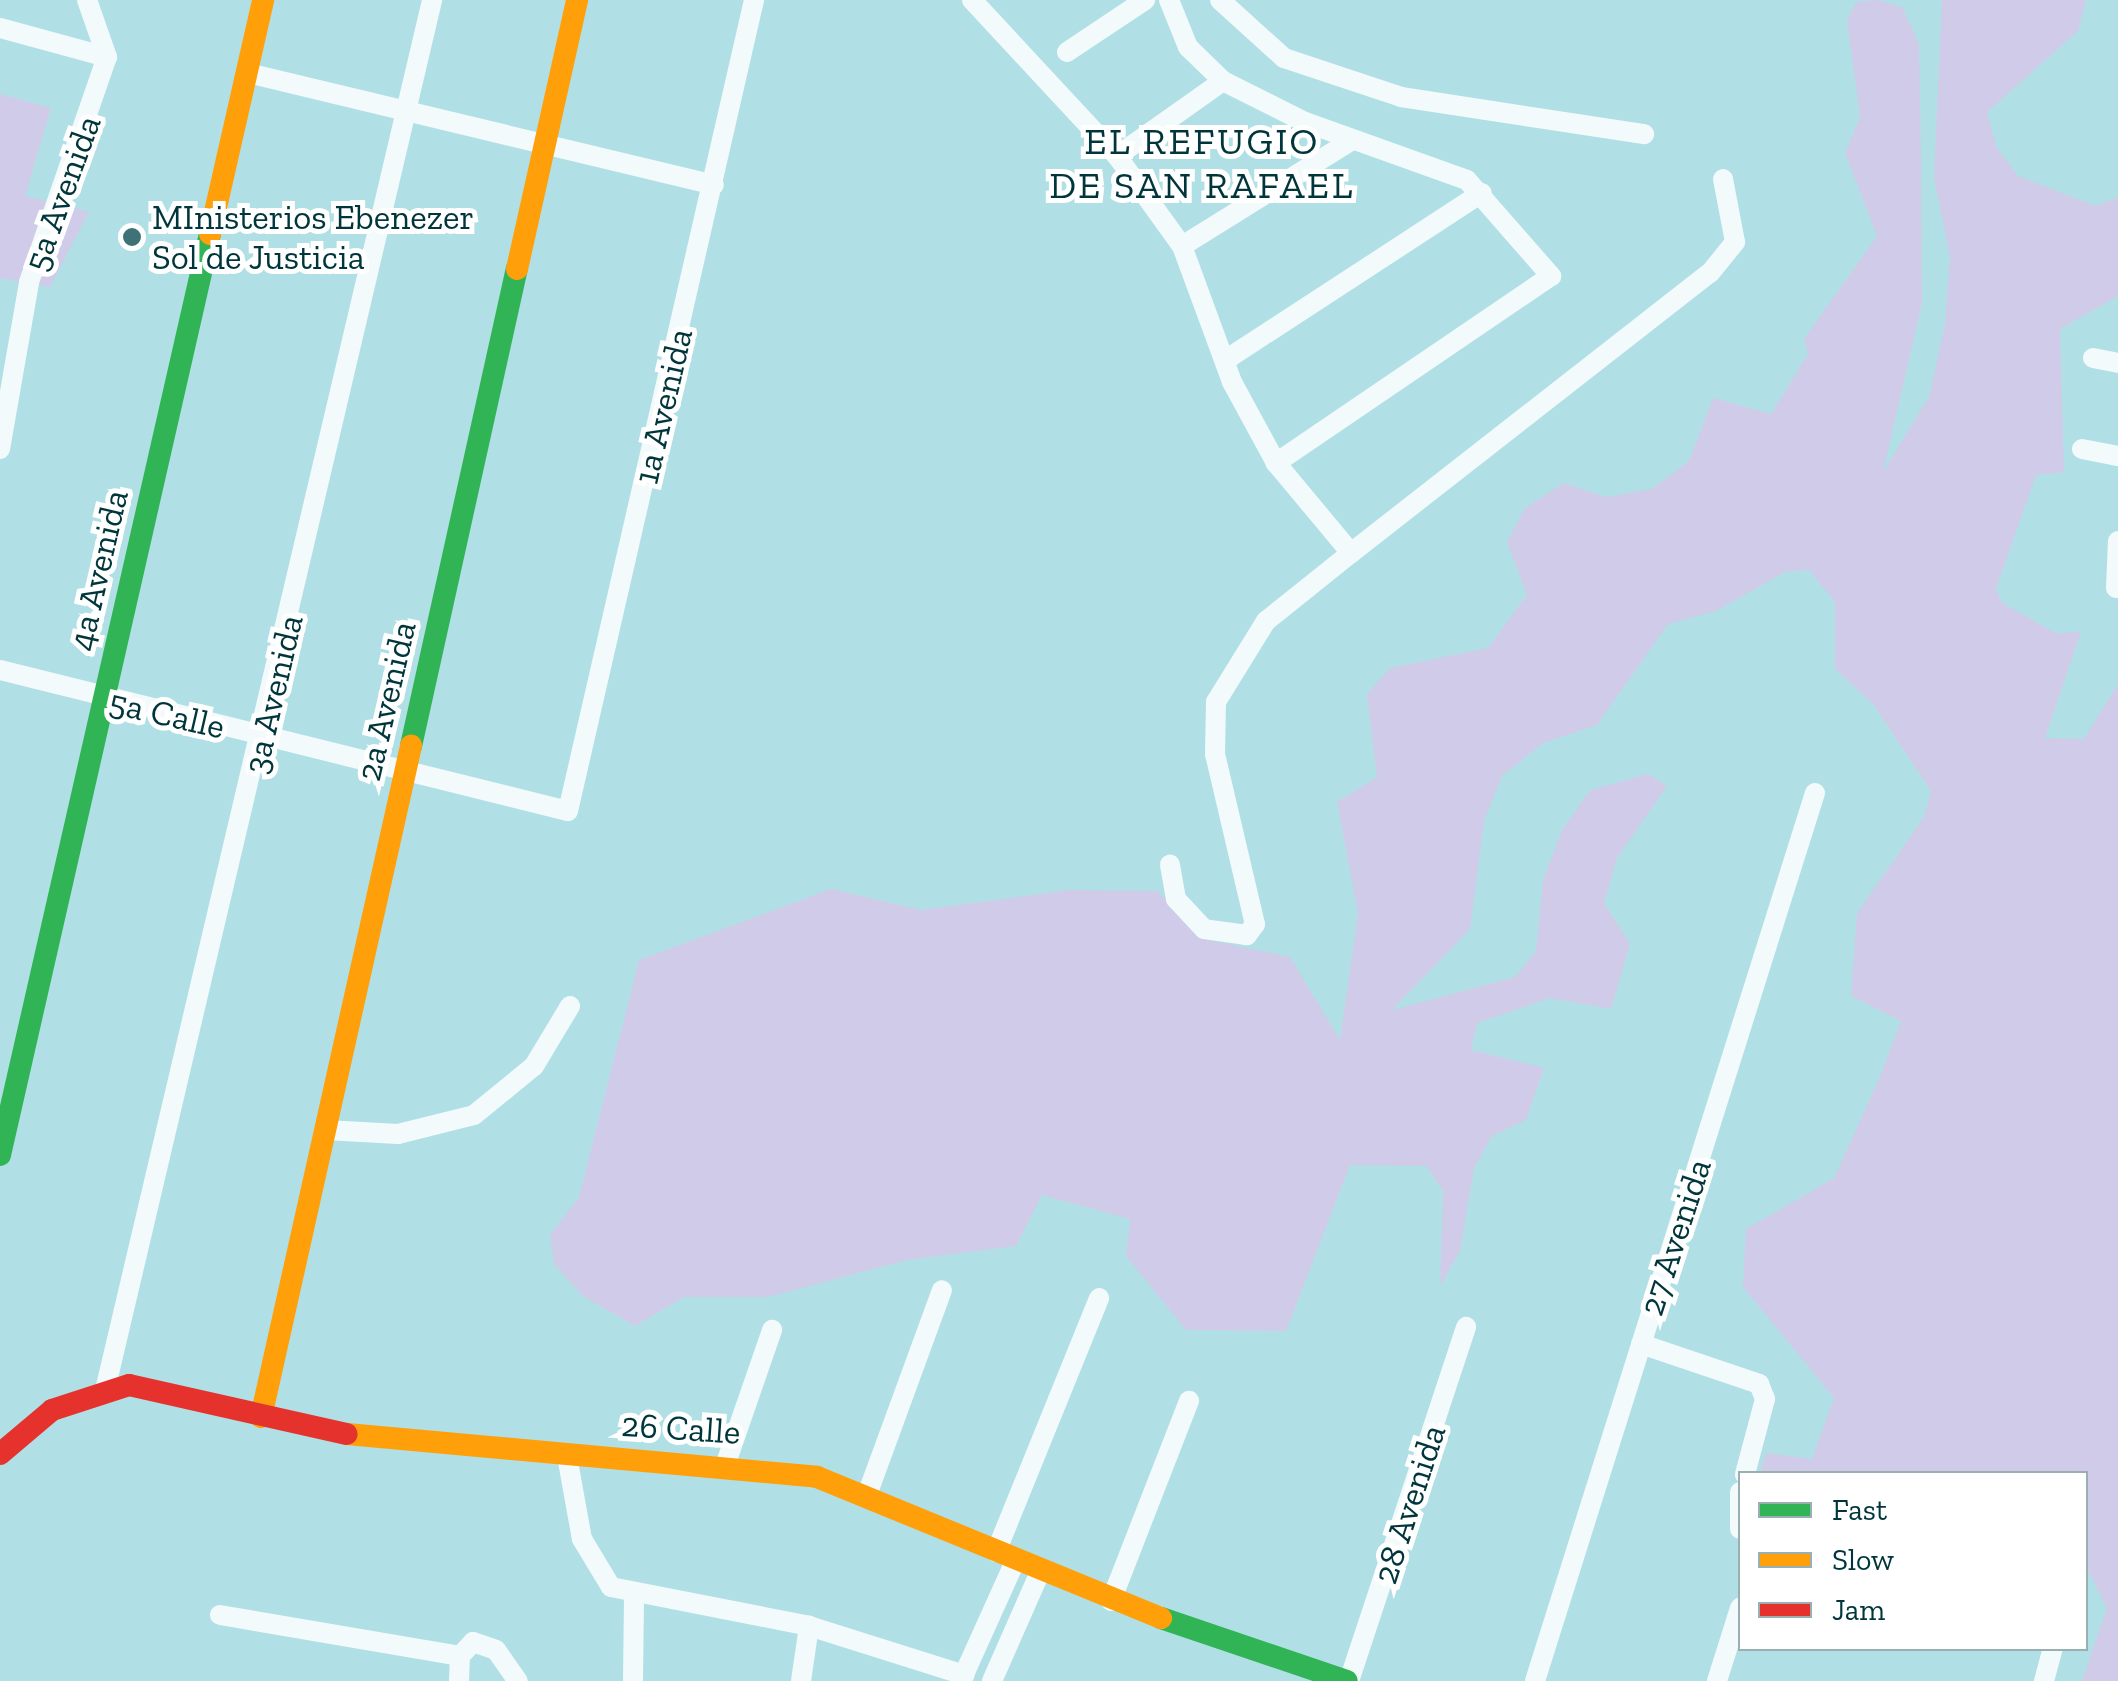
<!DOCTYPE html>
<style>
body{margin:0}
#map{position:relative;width:2118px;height:1681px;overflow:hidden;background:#b0e0e6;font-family:"Zilla Slab",serif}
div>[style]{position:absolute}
.green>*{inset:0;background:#d0cbe9}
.street>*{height:20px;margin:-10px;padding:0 10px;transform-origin:10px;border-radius:10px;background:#f3fafb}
.fast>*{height:22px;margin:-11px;padding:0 11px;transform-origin:11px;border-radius:11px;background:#30b455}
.slow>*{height:22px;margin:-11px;padding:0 11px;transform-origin:11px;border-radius:11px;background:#ff9f0a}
.jam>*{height:22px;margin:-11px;padding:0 11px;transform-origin:11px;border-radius:11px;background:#e5322d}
.dots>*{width:28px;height:28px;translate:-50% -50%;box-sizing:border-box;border:5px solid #fff;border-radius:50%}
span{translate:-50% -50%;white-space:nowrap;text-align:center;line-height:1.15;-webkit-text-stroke:10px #fff;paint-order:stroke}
.street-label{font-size:35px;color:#00363b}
.poi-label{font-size:35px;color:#00363b}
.left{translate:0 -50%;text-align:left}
.neighbourhood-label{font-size:38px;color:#00363b;letter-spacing:2.5px}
.legend{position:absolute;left:1738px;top:1471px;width:350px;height:180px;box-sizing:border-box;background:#fff;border:2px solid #99afb1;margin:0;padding:12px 18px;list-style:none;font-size:30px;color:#00363b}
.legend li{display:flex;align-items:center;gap:20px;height:50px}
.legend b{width:50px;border:2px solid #99afb1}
</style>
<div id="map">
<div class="green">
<div style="clip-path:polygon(1878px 0,1902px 7px,1919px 44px,1921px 155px,1922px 302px,1883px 472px,1929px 397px,1945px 324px,1950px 258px,1934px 177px,1942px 0,2086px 0,2078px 31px,1987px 112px,1997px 148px,2018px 176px,2096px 206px,2118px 197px,2118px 296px,2060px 329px,2064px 472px,2036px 475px,1996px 589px,2002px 603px,2056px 633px,2081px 632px,2045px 738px,2084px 739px,2118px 684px,2118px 1681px,2082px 1681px,2107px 1608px,2086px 1566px,2086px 1474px,1760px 1473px,1766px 1453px,1812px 1459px,1834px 1398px,1743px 1287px,1746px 1229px,1834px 1178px,1878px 1081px,1901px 1021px,1851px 996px,1857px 913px,1924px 817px,1931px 791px,1873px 704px,1835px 669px,1835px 602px,1809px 570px,1785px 572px,1716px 611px,1668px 624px,1597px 725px,1543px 743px,1502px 776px,1484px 821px,1470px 929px,1392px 1010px,1515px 977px,1536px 951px,1543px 880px,1562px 830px,1590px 790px,1648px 774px,1667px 786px,1617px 858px,1604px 903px,1630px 944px,1611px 1009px,1550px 998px,1477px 1023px,1471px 1050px,1544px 1068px,1526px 1120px,1492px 1136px,1474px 1168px,1460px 1251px,1440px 1286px,1443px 1190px,1426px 1166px,1350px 1165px,1286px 1331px,1186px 1330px,1126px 1256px,1130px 1219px,1042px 1195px,1016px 1246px,907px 1260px,768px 1297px,684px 1297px,635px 1326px,583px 1296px,554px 1264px,550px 1235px,579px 1197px,639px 960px,831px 889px,921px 910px,1069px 890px,1158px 891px,1198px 938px,1290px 957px,1340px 1040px,1358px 913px,1337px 802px,1377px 777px,1367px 694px,1390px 668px,1488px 648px,1527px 595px,1507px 542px,1525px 508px,1564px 483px,1606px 497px,1652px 489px,1689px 461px,1713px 398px,1771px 414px,1808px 354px,1804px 339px,1877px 236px,1845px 153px,1860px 117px,1847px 20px,1856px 2px)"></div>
<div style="clip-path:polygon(0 94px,51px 108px,25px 196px,89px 212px,50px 287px,0 278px)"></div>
</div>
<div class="street">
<div style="left:972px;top:0;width:213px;rotate:47.1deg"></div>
<div style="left:1117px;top:156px;width:111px;rotate:54.2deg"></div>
<div style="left:1182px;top:246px;width:145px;rotate:69.8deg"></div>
<div style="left:1232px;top:382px;width:92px;rotate:61.5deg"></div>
<div style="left:1276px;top:463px;width:117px;rotate:50.2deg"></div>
<div style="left:1351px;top:553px;width:109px;rotate:141.3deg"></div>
<div style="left:1266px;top:621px;width:95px;rotate:121.7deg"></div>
<div style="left:1216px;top:702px;width:52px;rotate:91.1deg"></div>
<div style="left:1215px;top:754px;width:175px;rotate:76.8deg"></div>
<div style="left:1255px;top:924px;width:14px;rotate:126deg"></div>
<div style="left:1247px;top:935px;width:43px;rotate:-172.1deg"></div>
<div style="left:1204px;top:929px;width:41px;rotate:-133deg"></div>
<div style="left:1176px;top:899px;width:35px;rotate:-100deg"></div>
<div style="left:1169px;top:0;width:51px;rotate:68deg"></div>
<div style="left:1188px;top:47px;width:49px;rotate:44.2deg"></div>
<div style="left:1220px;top:0;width:86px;rotate:42.2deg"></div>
<div style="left:1284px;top:58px;width:123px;rotate:18.4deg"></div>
<div style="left:1401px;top:97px;width:246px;rotate:8.7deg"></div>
<div style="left:0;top:28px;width:111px;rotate:15.2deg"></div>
<div style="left:1067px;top:52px;width:94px;rotate:-33.7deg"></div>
<div style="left:248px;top:73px;width:479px;rotate:13.5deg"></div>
<div style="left:1117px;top:156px;width:130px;rotate:-35.3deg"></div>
<div style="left:1223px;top:81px;width:92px;rotate:26.6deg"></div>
<div style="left:1305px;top:122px;width:172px;rotate:19.7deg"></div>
<div style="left:1467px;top:180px;width:128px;rotate:48.8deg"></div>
<div style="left:1551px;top:276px;width:333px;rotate:145.8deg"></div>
<div style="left:1182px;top:246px;width:200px;rotate:-31.9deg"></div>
<div style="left:2093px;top:358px;width:25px;rotate:11deg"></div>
<div style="left:1227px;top:359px;width:304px;rotate:-33.1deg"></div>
<div style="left:0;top:449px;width:169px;rotate:-80.1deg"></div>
<div style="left:29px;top:282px;width:238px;rotate:-70.9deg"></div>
<div style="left:107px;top:57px;width:60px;rotate:-109.3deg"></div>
<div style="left:2082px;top:449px;width:37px;rotate:11deg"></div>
<div style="left:1351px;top:553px;width:455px;rotate:-38deg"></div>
<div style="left:1710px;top:273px;width:40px;rotate:-51deg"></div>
<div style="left:1735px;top:242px;width:64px;rotate:-100.8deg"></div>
<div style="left:2116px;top:588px;width:47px;rotate:-87.6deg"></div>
<div style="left:0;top:670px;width:585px;rotate:13.94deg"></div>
<div style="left:568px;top:811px;width:832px;rotate:-77.08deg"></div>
<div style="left:326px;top:1130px;width:72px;rotate:3.2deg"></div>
<div style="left:398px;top:1134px;width:78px;rotate:-14deg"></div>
<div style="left:474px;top:1115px;width:77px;rotate:-39.2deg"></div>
<div style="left:534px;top:1066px;width:70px;rotate:-59deg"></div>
<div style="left:1641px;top:1344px;width:125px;rotate:18.7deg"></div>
<div style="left:1759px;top:1384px;width:16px;rotate:68deg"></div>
<div style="left:1765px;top:1399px;width:78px;rotate:104.9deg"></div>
<div style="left:106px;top:1386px;width:1424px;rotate:-76.76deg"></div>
<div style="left:567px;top:1456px;width:84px;rotate:79.8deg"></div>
<div style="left:582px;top:1539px;width:56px;rotate:58.9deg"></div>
<div style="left:611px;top:1587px;width:202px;rotate:11.1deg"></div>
<div style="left:809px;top:1626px;width:163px;rotate:17.5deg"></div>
<div style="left:726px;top:1463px;width:141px;rotate:-70.9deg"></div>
<div style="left:1740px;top:1492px;width:37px;rotate:90deg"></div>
<div style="left:867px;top:1495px;width:218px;rotate:-69.9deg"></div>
<div style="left:996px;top:1552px;width:274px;rotate:-67.9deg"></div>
<div style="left:1111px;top:1601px;width:215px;rotate:-68.7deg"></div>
<div style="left:220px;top:1615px;width:243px;rotate:9.7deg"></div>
<div style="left:633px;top:1680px;width:82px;rotate:-89.3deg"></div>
<div style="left:459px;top:1681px;width:25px;rotate:-88deg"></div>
<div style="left:460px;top:1656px;width:19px;rotate:-47deg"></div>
<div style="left:473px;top:1642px;width:24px;rotate:19deg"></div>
<div style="left:496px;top:1650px;width:38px;rotate:55deg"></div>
<div style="left:801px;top:1681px;width:56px;rotate:-81.7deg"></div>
<div style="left:961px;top:1681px;width:134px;rotate:-65.7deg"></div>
<div style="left:992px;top:1681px;width:121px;rotate:-66.2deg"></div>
<div style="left:1349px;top:1681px;width:373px;rotate:-71.7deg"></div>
<div style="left:1535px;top:1681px;width:931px;rotate:-72.5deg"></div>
<div style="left:1717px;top:1681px;width:77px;rotate:-72.5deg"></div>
<div style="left:2044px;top:1681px;width:34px;rotate:-75deg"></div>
</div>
<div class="fast">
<div style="left:411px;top:746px;width:489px;rotate:-77.5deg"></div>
<div style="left:0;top:1155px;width:945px;rotate:-77.16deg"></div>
<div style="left:1161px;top:1618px;width:196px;rotate:18.7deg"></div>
</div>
<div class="slow">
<div style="left:210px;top:234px;width:240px;rotate:-77.2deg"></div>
<div style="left:517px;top:269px;width:276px;rotate:-77.4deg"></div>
<div style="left:261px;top:1417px;width:688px;rotate:-77.4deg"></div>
<div style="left:347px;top:1434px;width:472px;rotate:5.2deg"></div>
<div style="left:817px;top:1477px;width:372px;rotate:22.3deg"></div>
</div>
<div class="jam">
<div style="left:0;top:1454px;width:68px;rotate:-40.2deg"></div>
<div style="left:52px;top:1410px;width:81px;rotate:-18deg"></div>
<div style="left:129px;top:1385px;width:223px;rotate:12.7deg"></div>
</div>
<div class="dots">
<div style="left:132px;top:237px;background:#3e7277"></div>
</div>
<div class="street-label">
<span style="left:62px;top:193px;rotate:-70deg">5a Avenida</span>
<span style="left:663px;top:406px;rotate:-77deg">1a Avenida</span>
<span style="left:98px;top:570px;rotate:-77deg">4a Avenida</span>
<span style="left:273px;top:694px;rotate:-77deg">3a Avenida</span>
<span style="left:386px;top:701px;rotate:-77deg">2a Avenida</span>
<span style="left:167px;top:714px;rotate:13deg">5a Calle</span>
<span style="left:1675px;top:1237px;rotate:-72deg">27 Avenida</span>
<span style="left:681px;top:1428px;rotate:4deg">26 Calle</span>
<span style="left:1409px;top:1504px;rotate:-72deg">28 Avenida</span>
</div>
<div class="poi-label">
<span class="left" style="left:152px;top:237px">MInisterios Ebenezer<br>Sol de Justicia</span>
</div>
<div class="neighbourhood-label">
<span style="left:1202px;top:164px">EL REFUGIO<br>DE SAN RAFAEL</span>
</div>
<ul class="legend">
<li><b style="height:12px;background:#30b455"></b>Fast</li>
<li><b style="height:12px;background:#ff9f0a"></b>Slow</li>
<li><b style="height:12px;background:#e5322d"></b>Jam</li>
</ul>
</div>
